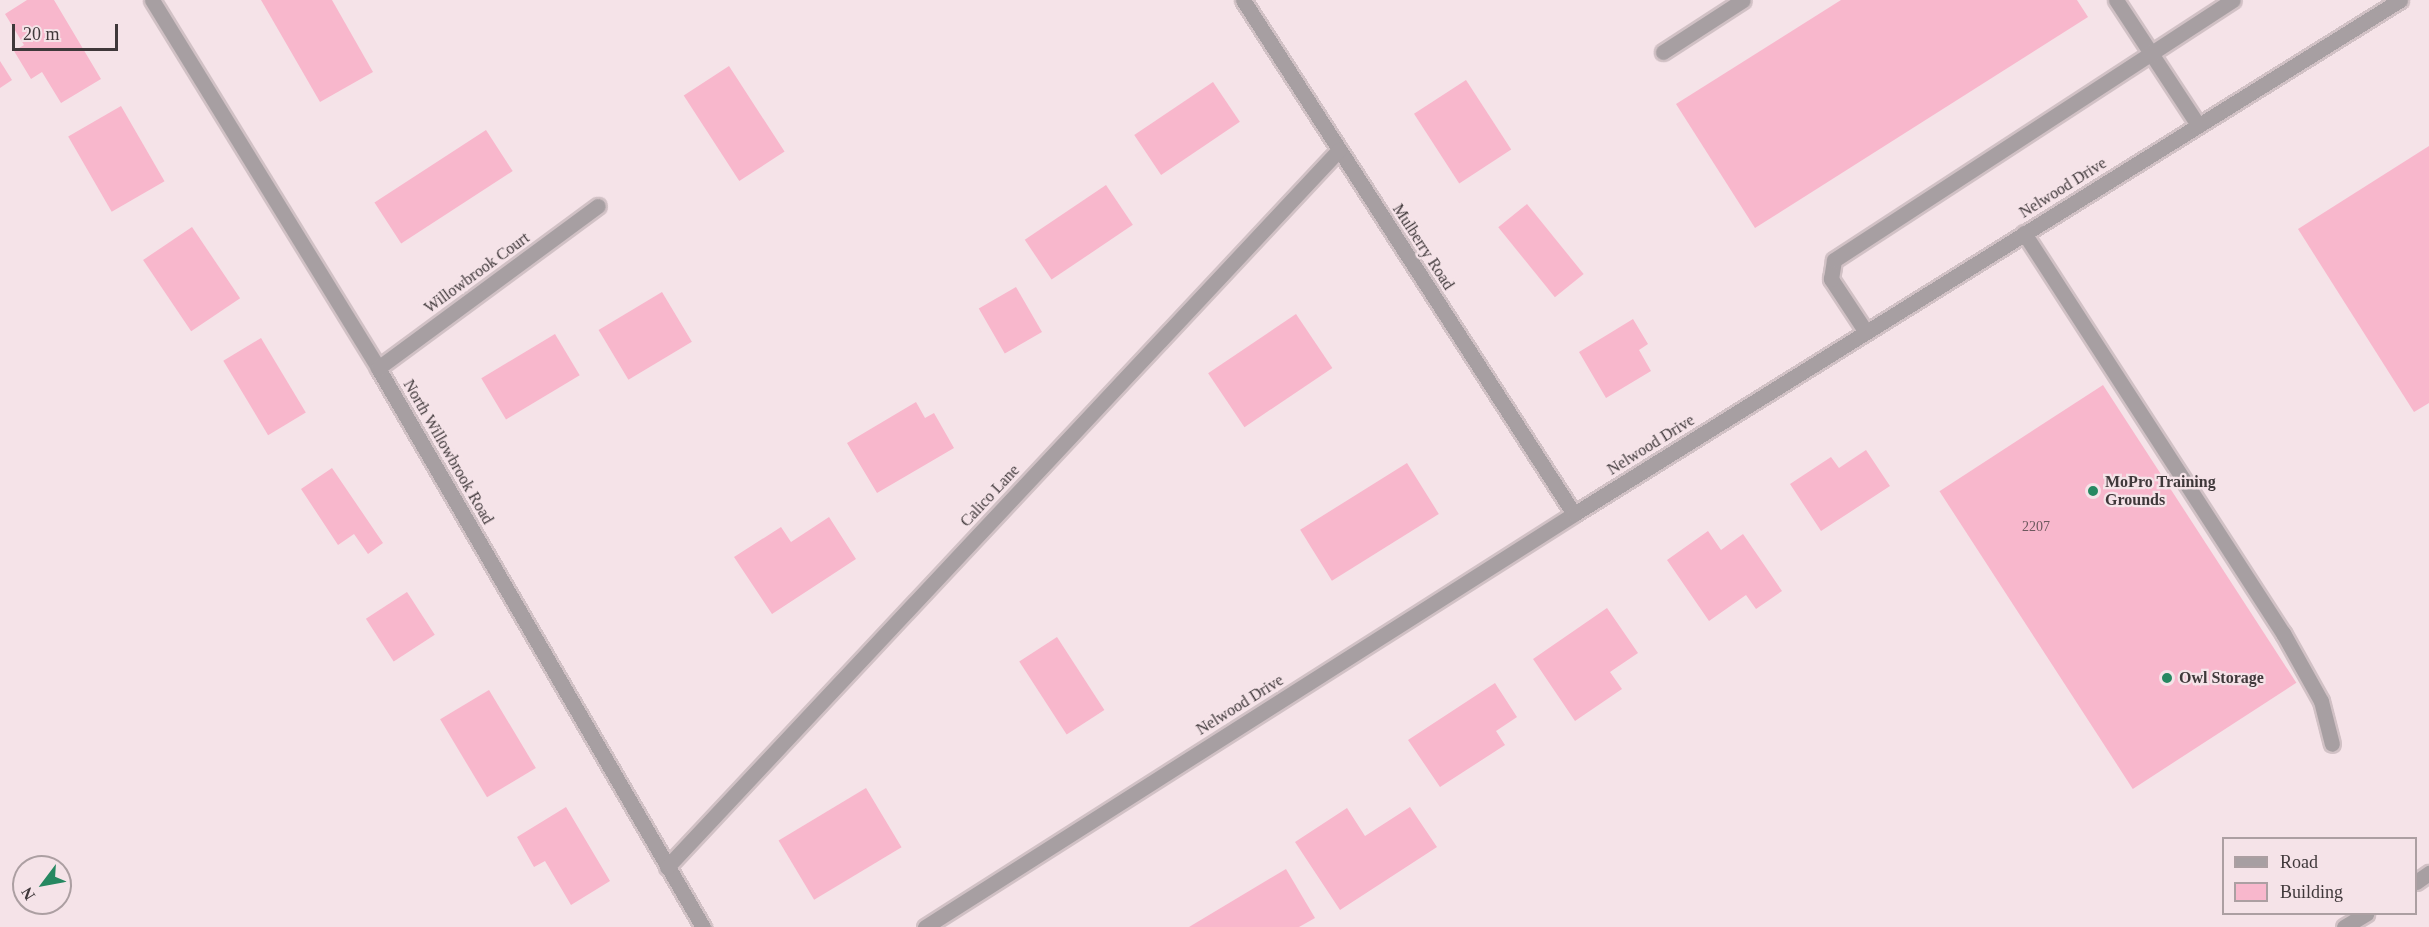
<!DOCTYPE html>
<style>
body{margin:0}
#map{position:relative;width:2429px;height:927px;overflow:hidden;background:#f5e3e8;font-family:"Times New Roman",serif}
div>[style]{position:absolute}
.building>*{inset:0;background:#f8b7cc;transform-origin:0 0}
.roads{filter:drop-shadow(2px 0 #d1c1c5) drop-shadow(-2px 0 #d1c1c5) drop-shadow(0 2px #d1c1c5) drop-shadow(0 -2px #d1c1c5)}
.lane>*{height:15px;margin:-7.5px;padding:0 7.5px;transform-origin:7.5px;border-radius:7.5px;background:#a79fa2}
.street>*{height:15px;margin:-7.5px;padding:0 7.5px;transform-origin:7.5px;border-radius:7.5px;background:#a79fa2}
.dots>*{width:16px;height:16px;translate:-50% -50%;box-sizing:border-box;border:3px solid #f5e3e8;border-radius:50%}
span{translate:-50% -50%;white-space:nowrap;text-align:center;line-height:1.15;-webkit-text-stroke:4.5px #f5e3e8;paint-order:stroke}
.number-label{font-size:14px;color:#6d585e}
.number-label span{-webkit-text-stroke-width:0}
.street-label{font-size:16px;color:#3f383a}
.poi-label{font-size:16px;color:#3f383a;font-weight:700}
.left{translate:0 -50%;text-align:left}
.legend{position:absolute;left:2222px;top:837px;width:195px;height:78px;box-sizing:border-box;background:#f5e3e8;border:2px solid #ac9fa2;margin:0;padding:8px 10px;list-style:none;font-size:18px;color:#3f383a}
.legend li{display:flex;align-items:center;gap:12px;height:30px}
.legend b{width:30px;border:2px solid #ac9fa2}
.north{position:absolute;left:12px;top:855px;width:60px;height:60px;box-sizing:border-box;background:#f5e3e8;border:2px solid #ac9fa2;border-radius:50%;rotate:238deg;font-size:16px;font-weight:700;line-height:24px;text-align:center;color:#3f383a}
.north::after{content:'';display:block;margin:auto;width:21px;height:27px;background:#268861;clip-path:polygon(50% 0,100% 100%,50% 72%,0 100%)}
.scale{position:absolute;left:12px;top:24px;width:106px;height:27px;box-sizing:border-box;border:3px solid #3f383a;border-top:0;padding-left:8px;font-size:18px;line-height:21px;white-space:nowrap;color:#3f383a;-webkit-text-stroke:4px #f5e3e8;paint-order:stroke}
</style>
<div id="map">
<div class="building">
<div style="clip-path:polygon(27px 0,54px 0,101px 79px,61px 103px,42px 72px,31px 79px,14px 51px,24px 45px,5px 14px)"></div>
<div style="clip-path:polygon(261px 0,332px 0,373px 72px,320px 102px)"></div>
<div style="clip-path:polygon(1841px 0,2077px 0,2088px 17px,1755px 228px,1676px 104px)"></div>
<div style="clip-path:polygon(0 61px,12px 80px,0 88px)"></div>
<div style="left:729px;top:66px;width:102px;height:54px;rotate:57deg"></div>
<div style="left:1466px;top:80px;width:83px;height:62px;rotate:57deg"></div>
<div style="left:1213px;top:82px;width:48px;height:95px;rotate:56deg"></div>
<div style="left:121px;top:106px;width:87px;height:61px;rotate:60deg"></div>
<div style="left:486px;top:130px;width:49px;height:133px;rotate:57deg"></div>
<div style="clip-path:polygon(2429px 146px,2429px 403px,2414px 412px,2298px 229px)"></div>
<div style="left:1106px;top:185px;width:48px;height:98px;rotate:56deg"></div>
<div style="left:1527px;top:204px;width:90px;height:37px;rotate:51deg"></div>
<div style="left:192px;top:227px;width:86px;height:59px;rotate:56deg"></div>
<div style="left:1016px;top:287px;width:52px;height:43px;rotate:60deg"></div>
<div style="left:662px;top:292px;width:58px;height:74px;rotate:59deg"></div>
<div style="left:1296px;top:314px;width:65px;height:106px;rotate:56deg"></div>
<div style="clip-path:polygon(1633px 319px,1648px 344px,1639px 350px,1651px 371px,1606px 398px,1579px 352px)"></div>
<div style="left:555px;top:334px;width:48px;height:86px;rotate:59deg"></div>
<div style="left:261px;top:338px;width:87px;height:44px;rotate:59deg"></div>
<div style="left:2103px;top:385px;width:355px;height:195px;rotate:57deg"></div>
<div style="clip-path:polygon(916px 402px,925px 418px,934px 413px,954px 448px,877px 493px,847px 443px)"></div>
<div style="clip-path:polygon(1866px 450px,1890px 486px,1821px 531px,1790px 484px,1831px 457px,1839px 468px)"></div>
<div style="left:1407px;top:463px;width:60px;height:126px;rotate:58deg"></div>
<div style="clip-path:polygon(332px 468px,383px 543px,368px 554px,354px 534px,338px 545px,301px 489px)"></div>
<div style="clip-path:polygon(829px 517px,856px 559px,772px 614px,734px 557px,781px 527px,791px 542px)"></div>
<div style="clip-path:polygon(1708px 531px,1721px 550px,1743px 534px,1782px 591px,1756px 609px,1746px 595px,1709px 621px,1667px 560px)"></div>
<div style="left:407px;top:592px;width:51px;height:49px;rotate:57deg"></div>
<div style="clip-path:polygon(1607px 608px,1638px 653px,1610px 672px,1622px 689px,1575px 721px,1533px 659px)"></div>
<div style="left:1057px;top:637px;width:87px;height:45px;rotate:57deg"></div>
<div style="clip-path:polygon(1495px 683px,1517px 717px,1496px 731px,1505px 745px,1440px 787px,1408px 740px)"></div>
<div style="left:489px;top:690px;width:91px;height:57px;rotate:59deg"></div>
<div style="left:866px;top:788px;width:69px;height:102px;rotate:59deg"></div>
<div style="clip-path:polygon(566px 807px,610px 881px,571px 905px,545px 861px,534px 867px,517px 837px)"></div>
<div style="clip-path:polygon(1410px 807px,1437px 847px,1340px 910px,1295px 842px,1347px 808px,1365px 836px)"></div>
<div style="clip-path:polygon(1286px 869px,1315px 918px,1299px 927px,1189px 927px)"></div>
</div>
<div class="roads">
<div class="lane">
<div style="left:2116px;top:0;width:149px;rotate:56.7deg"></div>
<div style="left:1663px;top:52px;width:95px;rotate:-33deg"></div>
<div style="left:2024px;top:233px;width:477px;rotate:57.1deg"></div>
<div style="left:2283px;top:633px;width:78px;rotate:60.8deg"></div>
<div style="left:2321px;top:701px;width:44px;rotate:75.7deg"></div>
<div style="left:1866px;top:332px;width:64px;rotate:-123.4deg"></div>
<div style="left:1831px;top:279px;width:19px;rotate:-81deg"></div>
<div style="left:1834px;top:260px;width:476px;rotate:-33.1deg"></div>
<div style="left:2416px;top:882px;width:16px;rotate:-35deg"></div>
<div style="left:2344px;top:927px;width:26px;rotate:-31deg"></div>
</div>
<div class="street">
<div style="left:152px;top:0;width:432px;rotate:58.4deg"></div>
<div style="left:378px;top:368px;width:647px;rotate:59.83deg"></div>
<div style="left:1243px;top:0;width:611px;rotate:57.22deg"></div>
<div style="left:378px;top:368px;width:273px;rotate:-36.4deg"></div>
<div style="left:667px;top:867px;width:983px;rotate:-46.86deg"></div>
<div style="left:925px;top:927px;width:769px;rotate:-32.47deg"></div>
<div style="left:1574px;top:514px;width:973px;rotate:-31.89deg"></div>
</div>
</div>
<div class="dots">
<div style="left:2093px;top:491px;background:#268861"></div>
<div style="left:2167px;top:678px;background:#268861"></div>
</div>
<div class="number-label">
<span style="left:2036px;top:527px">2207</span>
</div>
<div class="street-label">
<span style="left:2063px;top:188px;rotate:-32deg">Nelwood Drive</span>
<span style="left:1423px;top:247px;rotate:57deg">Mulberry Road</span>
<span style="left:477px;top:273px;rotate:-36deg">Willowbrook Court</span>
<span style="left:1651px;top:445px;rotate:-32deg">Nelwood Drive</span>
<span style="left:448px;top:452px;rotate:60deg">North Willowbrook Road</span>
<span style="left:990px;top:496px;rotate:-47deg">Calico Lane</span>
<span style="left:1240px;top:705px;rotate:-32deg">Nelwood Drive</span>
</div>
<div class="poi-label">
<span class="left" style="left:2105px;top:491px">MoPro Training<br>Grounds</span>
<span class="left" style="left:2179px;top:678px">Owl Storage</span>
</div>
<ul class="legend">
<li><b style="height:8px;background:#a79fa2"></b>Road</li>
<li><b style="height:16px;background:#f8b7cc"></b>Building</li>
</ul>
<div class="north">N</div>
<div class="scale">20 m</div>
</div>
